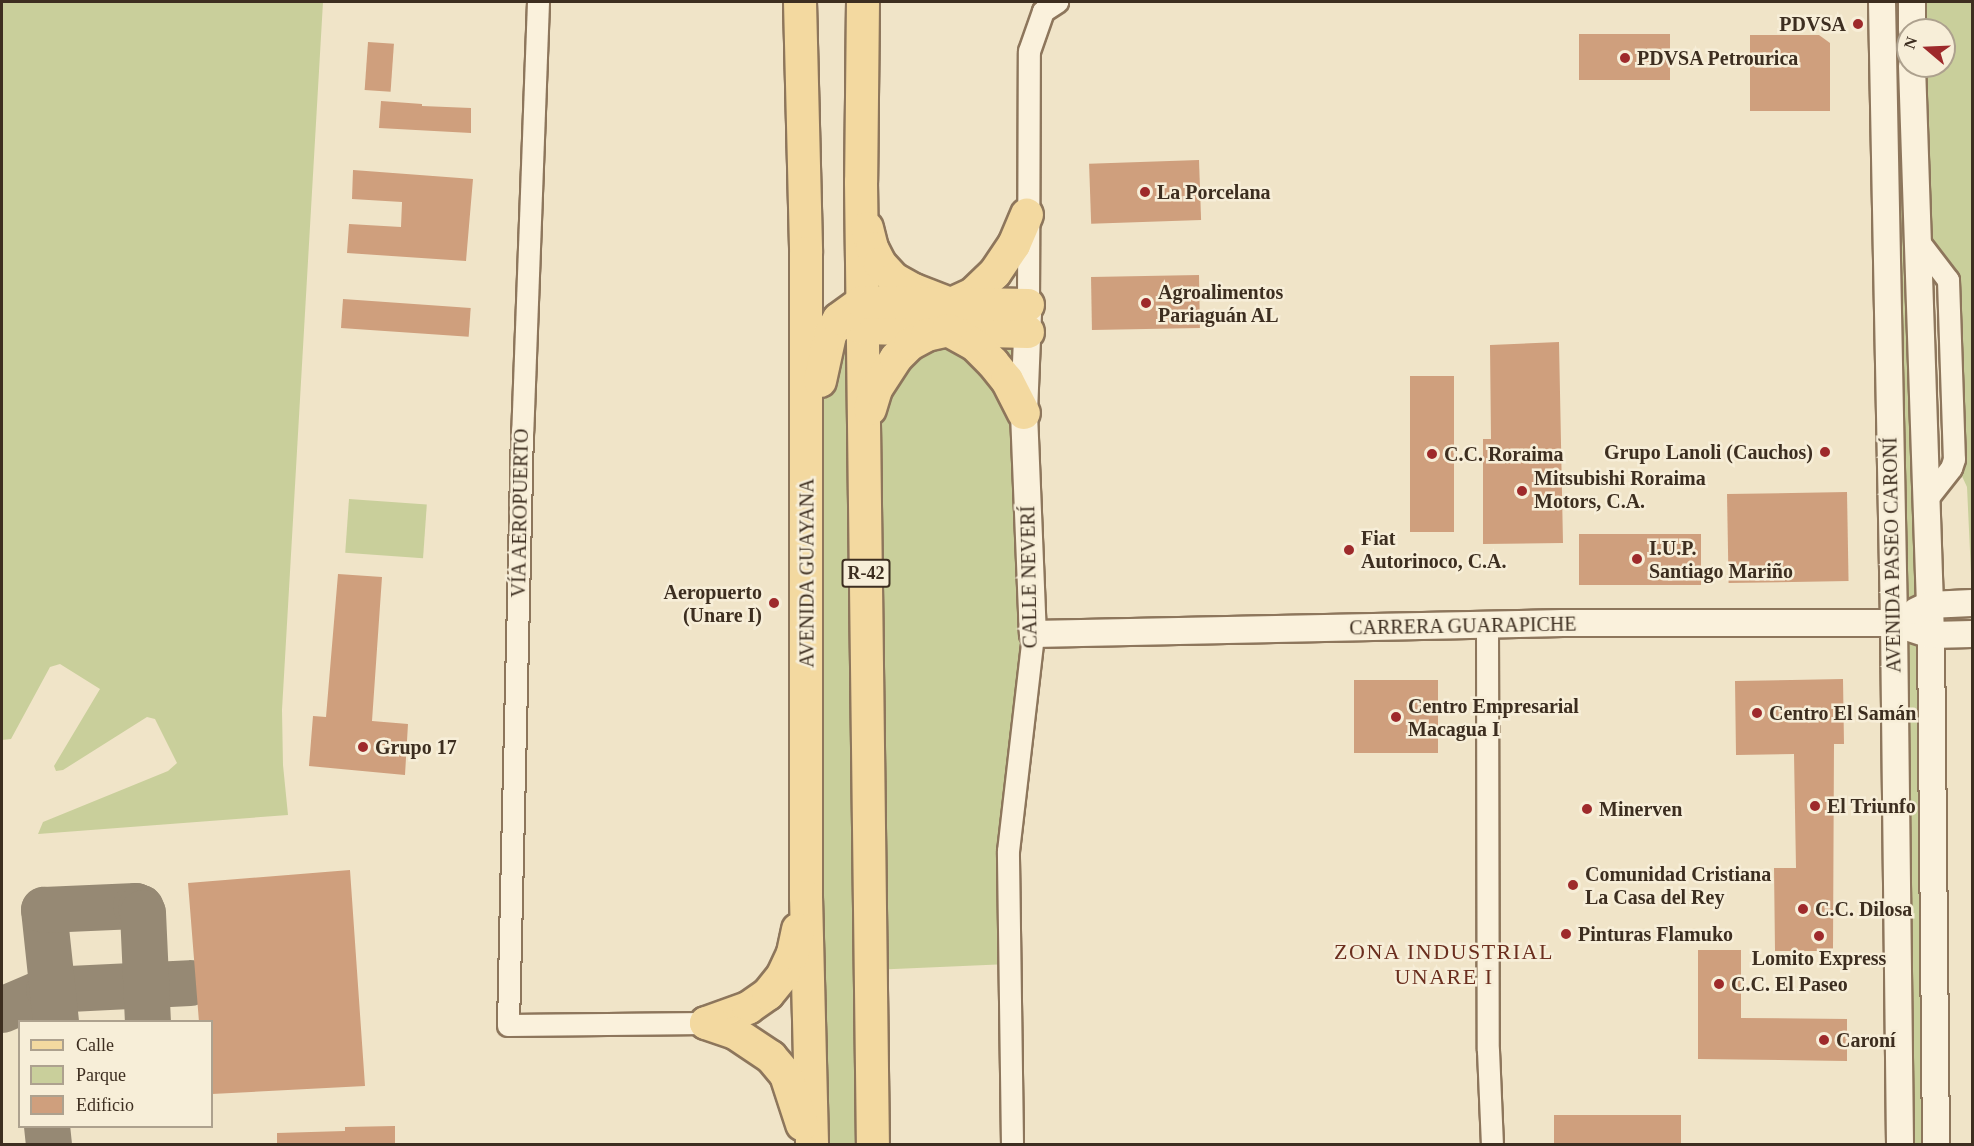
<!DOCTYPE html>
<meta charset="utf-8">
<style>
body{margin:0}
#map{position:relative;width:1974px;height:1146px;overflow:hidden;background:#f0e4c8;font-family:"Times New Roman",serif}
div>[style]{position:absolute}
.green>*{inset:0;background:#c9cf9b;transform-origin:0 0}
.taxiway>*{height:46px;margin:-23px;padding:0 23px;transform-origin:23px;border-radius:23px;background:#968974}
.building>*{inset:0;background:#cf9f7d;transform-origin:0 0}
.roads{filter:drop-shadow(2px 0 #8d765c) drop-shadow(-2px 0 #8d765c) drop-shadow(0 2px #8d765c) drop-shadow(0 -2px #8d765c)}
.minor>*{height:21px;margin:-10.5px;padding:0 10.5px;transform-origin:10.5px;border-radius:10.5px;background:#faf1dc}
.tertiary>*{height:26px;margin:-13px;padding:0 13px;transform-origin:13px;border-radius:13px;background:#faf1dc}
.primary>*{height:32px;margin:-16px;padding:0 16px;transform-origin:16px;border-radius:16px;background:#f3d9a0}
.dots>*{width:16px;height:16px;translate:-50% -50%;box-sizing:border-box;border:3px solid #f7eed8;border-radius:50%}
span{translate:-50% -50%;white-space:nowrap;text-align:center;line-height:1.15;-webkit-text-stroke:5px #f7eed8;paint-order:stroke}
.shield-label span{padding:2px 4px;background:#f7eed8;border:2px solid;border-radius:4px;-webkit-text-stroke-width:0}
.shield-label{font-size:18px;color:#3d2e20;font-weight:700}
.poi-label{font-size:20px;color:#3d2e20;font-weight:700}
.right{translate:-100% -50%;text-align:right}
.left{translate:0 -50%;text-align:left}
.street-label{font-size:20px;color:#3d2e20}
.quarter-label{font-size:22px;color:#6b2e1e;letter-spacing:1.5px}
.frame{position:absolute;inset:0;border:3px solid #3d2e20;pointer-events:none}
.legend{position:absolute;left:18px;top:1020px;width:195px;height:108px;box-sizing:border-box;background:#f7eed8;border:2px solid #ada18e;margin:0;padding:8px 10px;list-style:none;font-size:18px;color:#3d2e20}
.legend li{display:flex;align-items:center;gap:12px;height:30px}
.legend b{width:30px;border:2px solid #ada18e}
.north{position:absolute;left:1896px;top:18px;width:60px;height:60px;box-sizing:border-box;background:#f7eed8;border:2px solid #ada18e;border-radius:50%;rotate:289deg;font-size:16px;font-weight:700;line-height:24px;text-align:center;color:#3d2e20}
.north::after{content:'';display:block;margin:auto;width:21px;height:27px;background:#9e2a2b;clip-path:polygon(50% 0,100% 100%,50% 72%,0 100%)}
</style>
<div id="map">
<div class="green">
<div style="clip-path:polygon(2px 2px,323px 2px,282px 710px,283px 765px,288px 815px,38px 834px,43px 822px,168px 771px,177px 763px,155px 719px,147px 717px,63px 770px,56px 771px,54px 766px,100px 689px,60px 664px,50px 667px,11px 739px,2px 740px)"></div>
<div style="clip-path:polygon(evenodd,1882px 2px,1972px 2px,1972px 595px,1967px 487px,1954px 459px,1948px 280px,1916px 239px,1931px 635px,1936px 1144px,1900px 1144px,1882px 2px,1908px 30px,1944px 30px,1944px 66px,1908px 66px,1908px 30px)"></div>
<div style="clip-path:polygon(863px 328px,864px 438px,910px 344px,1028px 332px,1033px 633px,1009px 964px,871px 970px,873px 1144px,812px 1144px,807px 485px,830px 335px)"></div>
<div style="left:349px;top:499px;width:78px;height:54px;rotate:4deg"></div>
</div>
<div class="taxiway">
<div style="left:2px;top:1010px;width:51px;rotate:-23.1deg"></div>
<div style="left:49px;top:990px;width:141px;rotate:-2.8deg"></div>
<div style="left:56px;top:1022px;width:113px;rotate:-96.1deg"></div>
<div style="left:44px;top:910px;width:92px;rotate:-2.5deg"></div>
<div style="left:136px;top:906px;width:5px;rotate:22deg"></div>
<div style="left:141px;top:908px;width:5px;rotate:68deg"></div>
<div style="left:143px;top:913px;width:109px;rotate:87.4deg"></div>
<div style="left:47px;top:1126px;width:18px;rotate:84deg"></div>
</div>
<div class="building">
<div style="left:1670px;top:34px;width:46px;height:91px;rotate:90deg"></div>
<div style="clip-path:polygon(1750px 35px,1819px 35px,1830px 43px,1830px 111px,1750px 111px)"></div>
<div style="left:368px;top:42px;width:26px;height:48px;rotate:4deg"></div>
<div style="clip-path:polygon(381px 101px,422px 104px,422px 106px,471px 108px,471px 133px,379px 128px)"></div>
<div style="left:1199px;top:160px;width:60px;height:110px;rotate:88deg"></div>
<div style="clip-path:polygon(353px 170px,473px 179px,466px 261px,347px 253px,349px 224px,401px 227px,402px 202px,352px 199px)"></div>
<div style="left:1199px;top:275px;width:53px;height:108px;rotate:89deg"></div>
<div style="left:343px;top:299px;width:128px;height:29px;rotate:4deg"></div>
<div style="clip-path:polygon(1559px 342px,1563px 543px,1483px 544px,1483px 439px,1491px 439px,1490px 345px)"></div>
<div style="left:1410px;top:376px;width:44px;height:156px"></div>
<div style="left:1847px;top:492px;width:89px;height:120px;rotate:89deg"></div>
<div style="left:1579px;top:534px;width:122px;height:51px"></div>
<div style="clip-path:polygon(338px 574px,382px 577px,372px 721px,408px 724px,405px 775px,309px 766px,313px 716px,326px 717px)"></div>
<div style="clip-path:polygon(1843px 679px,1844px 744px,1834px 744px,1833px 951px,1775px 951px,1774px 868px,1796px 868px,1794px 754px,1736px 755px,1735px 681px)"></div>
<div style="left:1354px;top:680px;width:84px;height:73px"></div>
<div style="clip-path:polygon(350px 870px,365px 1086px,212px 1094px,212px 1022px,199px 1022px,188px 883px)"></div>
<div style="clip-path:polygon(1698px 950px,1741px 950px,1741px 1018px,1847px 1019px,1847px 1061px,1698px 1059px)"></div>
<div style="left:1554px;top:1115px;width:127px;height:29px"></div>
<div style="clip-path:polygon(395px 1126px,395px 1144px,277px 1144px,277px 1133px,345px 1131px,345px 1127px)"></div>
</div>
<div class="roads">
<div class="minor">
<div style="left:538px;top:2px;width:428px;rotate:92.1deg"></div>
<div style="left:522px;top:430px;width:595px;rotate:91.35deg"></div>
<div style="left:508px;top:1025px;width:198px;rotate:-0.6deg"></div>
<div style="left:1916px;top:238px;width:53px;rotate:52.7deg"></div>
<div style="left:1948px;top:280px;width:179px;rotate:88.1deg"></div>
<div style="left:1954px;top:459px;width:9px;rotate:108deg"></div>
<div style="left:1951px;top:468px;width:42px;rotate:128.2deg"></div>
<div style="left:1028px;top:305px;width:254px;rotate:-89.8deg"></div>
<div style="left:1029px;top:51px;width:42px;rotate:-70.7deg"></div>
<div style="left:1043px;top:11px;width:17px;rotate:-33deg"></div>
<div style="left:1487px;top:625px;width:425px;rotate:89.9deg"></div>
<div style="left:1488px;top:1050px;width:94px;rotate:87.6deg"></div>
<div style="left:1012px;top:1144px;width:293px;rotate:-90.8deg"></div>
<div style="left:1008px;top:851px;width:218px;rotate:-83.4deg"></div>
</div>
<div class="tertiary">
<div style="left:1882px;top:2px;width:621px;rotate:88.89deg"></div>
<div style="left:1894px;top:623px;width:521px;rotate:89.34deg"></div>
<div style="left:1912px;top:2px;width:28px;rotate:90deg"></div>
<div style="left:1912px;top:66px;width:569px;rotate:88.09deg"></div>
<div style="left:1931px;top:635px;width:509px;rotate:89.44deg"></div>
<div style="left:1028px;top:313px;width:100px;rotate:92.3deg"></div>
<div style="left:1024px;top:413px;width:221px;rotate:87.7deg"></div>
<div style="left:1033px;top:634px;width:530px;rotate:-1.19deg"></div>
<div style="left:1563px;top:623px;width:331px"></div>
<div style="left:1894px;top:623px;width:39px;rotate:18deg"></div>
<div style="left:1931px;top:635px;width:41px;rotate:-1.4deg"></div>
<div style="left:1916px;top:611px;width:14px;rotate:-25deg"></div>
<div style="left:1929px;top:605px;width:43px;rotate:-2.7deg"></div>
</div>
<div class="primary">
<div style="left:800px;top:2px;width:251px;rotate:88.6deg"></div>
<div style="left:806px;top:253px;width:644px;rotate:90deg"></div>
<div style="left:806px;top:897px;width:247px;rotate:88.6deg"></div>
<div style="left:863px;top:2px;width:180px;rotate:90.6deg"></div>
<div style="left:861px;top:182px;width:962px;rotate:89.29deg"></div>
<div style="left:867px;top:228px;width:21px;rotate:76deg"></div>
<div style="left:872px;top:248px;width:18px;rotate:63deg"></div>
<div style="left:880px;top:264px;width:21px;rotate:47deg"></div>
<div style="left:894px;top:279px;width:23px;rotate:29deg"></div>
<div style="left:914px;top:290px;width:40px;rotate:21deg"></div>
<div style="left:951px;top:304px;width:24px;rotate:-24deg"></div>
<div style="left:973px;top:294px;width:30px;rotate:-44deg"></div>
<div style="left:995px;top:273px;width:34px;rotate:-56deg"></div>
<div style="left:1014px;top:245px;width:33px;rotate:-67deg"></div>
<div style="left:843px;top:321px;width:21px;rotate:19deg"></div>
<div style="left:863px;top:328px;width:165px;rotate:1.4deg"></div>
<div style="left:820px;top:381px;width:47px;rotate:-77.7deg"></div>
<div style="left:830px;top:335px;width:18px;rotate:-61deg"></div>
<div style="left:839px;top:319px;width:29px;rotate:-36deg"></div>
<div style="left:862px;top:302px;width:166px;rotate:1deg"></div>
<div style="left:870px;top:409px;width:21px;rotate:-73deg"></div>
<div style="left:876px;top:389px;width:37px;rotate:-57deg"></div>
<div style="left:896px;top:358px;width:20px;rotate:-45deg"></div>
<div style="left:910px;top:344px;width:19px;rotate:-28deg"></div>
<div style="left:927px;top:335px;width:22px;rotate:-13deg"></div>
<div style="left:948px;top:330px;width:31px;rotate:29deg"></div>
<div style="left:975px;top:345px;width:25px;rotate:45deg"></div>
<div style="left:993px;top:363px;width:22px;rotate:51deg"></div>
<div style="left:1007px;top:380px;width:37px;rotate:63deg"></div>
<div style="left:706px;top:1023px;width:45px;rotate:-19.7deg"></div>
<div style="left:748px;top:1008px;width:24px;rotate:-35deg"></div>
<div style="left:768px;top:994px;width:22px;rotate:-51deg"></div>
<div style="left:782px;top:977px;width:26px;rotate:-65deg"></div>
<div style="left:793px;top:953px;width:24px;rotate:-78deg"></div>
<div style="left:706px;top:1023px;width:31px;rotate:19deg"></div>
<div style="left:735px;top:1033px;width:43px;rotate:33.7deg"></div>
<div style="left:771px;top:1057px;width:23px;rotate:50deg"></div>
<div style="left:786px;top:1075px;width:52px;rotate:71.9deg"></div>
</div>
</div>
<div class="dots">
<div style="left:1858px;top:24px;background:#9e2a2b"></div>
<div style="left:1625px;top:58px;background:#9e2a2b"></div>
<div style="left:1145px;top:192px;background:#9e2a2b"></div>
<div style="left:1146px;top:303px;background:#9e2a2b"></div>
<div style="left:1825px;top:452px;background:#9e2a2b"></div>
<div style="left:1432px;top:454px;background:#9e2a2b"></div>
<div style="left:1522px;top:491px;background:#9e2a2b"></div>
<div style="left:1349px;top:550px;background:#9e2a2b"></div>
<div style="left:1637px;top:559px;background:#9e2a2b"></div>
<div style="left:774px;top:603px;background:#9e2a2b"></div>
<div style="left:1757px;top:713px;background:#9e2a2b"></div>
<div style="left:1396px;top:717px;background:#9e2a2b"></div>
<div style="left:363px;top:747px;background:#9e2a2b"></div>
<div style="left:1815px;top:806px;background:#9e2a2b"></div>
<div style="left:1587px;top:809px;background:#9e2a2b"></div>
<div style="left:1573px;top:885px;background:#9e2a2b"></div>
<div style="left:1803px;top:909px;background:#9e2a2b"></div>
<div style="left:1566px;top:934px;background:#9e2a2b"></div>
<div style="left:1819px;top:936px;background:#9e2a2b"></div>
<div style="left:1719px;top:984px;background:#9e2a2b"></div>
<div style="left:1824px;top:1040px;background:#9e2a2b"></div>
</div>
<div class="shield-label">
<span style="left:866px;top:573px">R-42</span>
</div>
<div class="poi-label">
<span class="right" style="left:1846px;top:24px">PDVSA</span>
<span class="left" style="left:1637px;top:58px">PDVSA Petrourica</span>
<span class="left" style="left:1157px;top:192px">La Porcelana</span>
<span class="left" style="left:1158px;top:304px">Agroalimentos<br>Pariaguán AL</span>
<span class="right" style="left:1813px;top:452px">Grupo Lanoli (Cauchos)</span>
<span class="left" style="left:1444px;top:454px">C.C. Roraima</span>
<span class="left" style="left:1534px;top:490px">Mitsubishi Roraima<br>Motors, C.A.</span>
<span class="left" style="left:1361px;top:550px">Fiat<br>Autorinoco, C.A.</span>
<span class="left" style="left:1649px;top:560px">I.U.P.<br>Santiago Mariño</span>
<span class="right" style="left:762px;top:604px">Aeropuerto<br>(Unare I)</span>
<span class="left" style="left:1408px;top:718px">Centro Empresarial<br>Macagua I</span>
<span class="left" style="left:1769px;top:713px">Centro El Samán</span>
<span class="left" style="left:375px;top:747px">Grupo 17</span>
<span class="left" style="left:1827px;top:806px">El Triunfo</span>
<span class="left" style="left:1599px;top:809px">Minerven</span>
<span class="left" style="left:1585px;top:886px">Comunidad Cristiana<br>La Casa del Rey</span>
<span class="left" style="left:1815px;top:909px">C.C. Dilosa</span>
<span class="left" style="left:1578px;top:934px">Pinturas Flamuko</span>
<span style="left:1819px;top:958px">Lomito Express</span>
<span class="left" style="left:1731px;top:984px">C.C. El Paseo</span>
<span class="left" style="left:1836px;top:1040px">Caroní</span>
</div>
<div class="street-label">
<span style="left:520px;top:513px;rotate:-89deg">VÍA AEROPUERTO</span>
<span style="left:1892px;top:555px;rotate:-91deg">AVENIDA PASEO CARONÍ</span>
<span style="left:807px;top:573px;rotate:-90deg">AVENIDA GUAYANA</span>
<span style="left:1029px;top:577px;rotate:-91deg">CALLE NEVERÍ</span>
<span style="left:1463px;top:626px;rotate:-1deg">CARRERA GUARAPICHE</span>
</div>
<div class="quarter-label">
<span style="left:1444px;top:964px">ZONA INDUSTRIAL<br>UNARE I</span>
</div>
<div class="frame"></div>
<ul class="legend">
<li><b style="height:8px;background:#f3d9a0"></b>Calle</li>
<li><b style="height:16px;background:#c9cf9b"></b>Parque</li>
<li><b style="height:16px;background:#cf9f7d"></b>Edificio</li>
</ul>
<div class="north">N</div>
</div>
